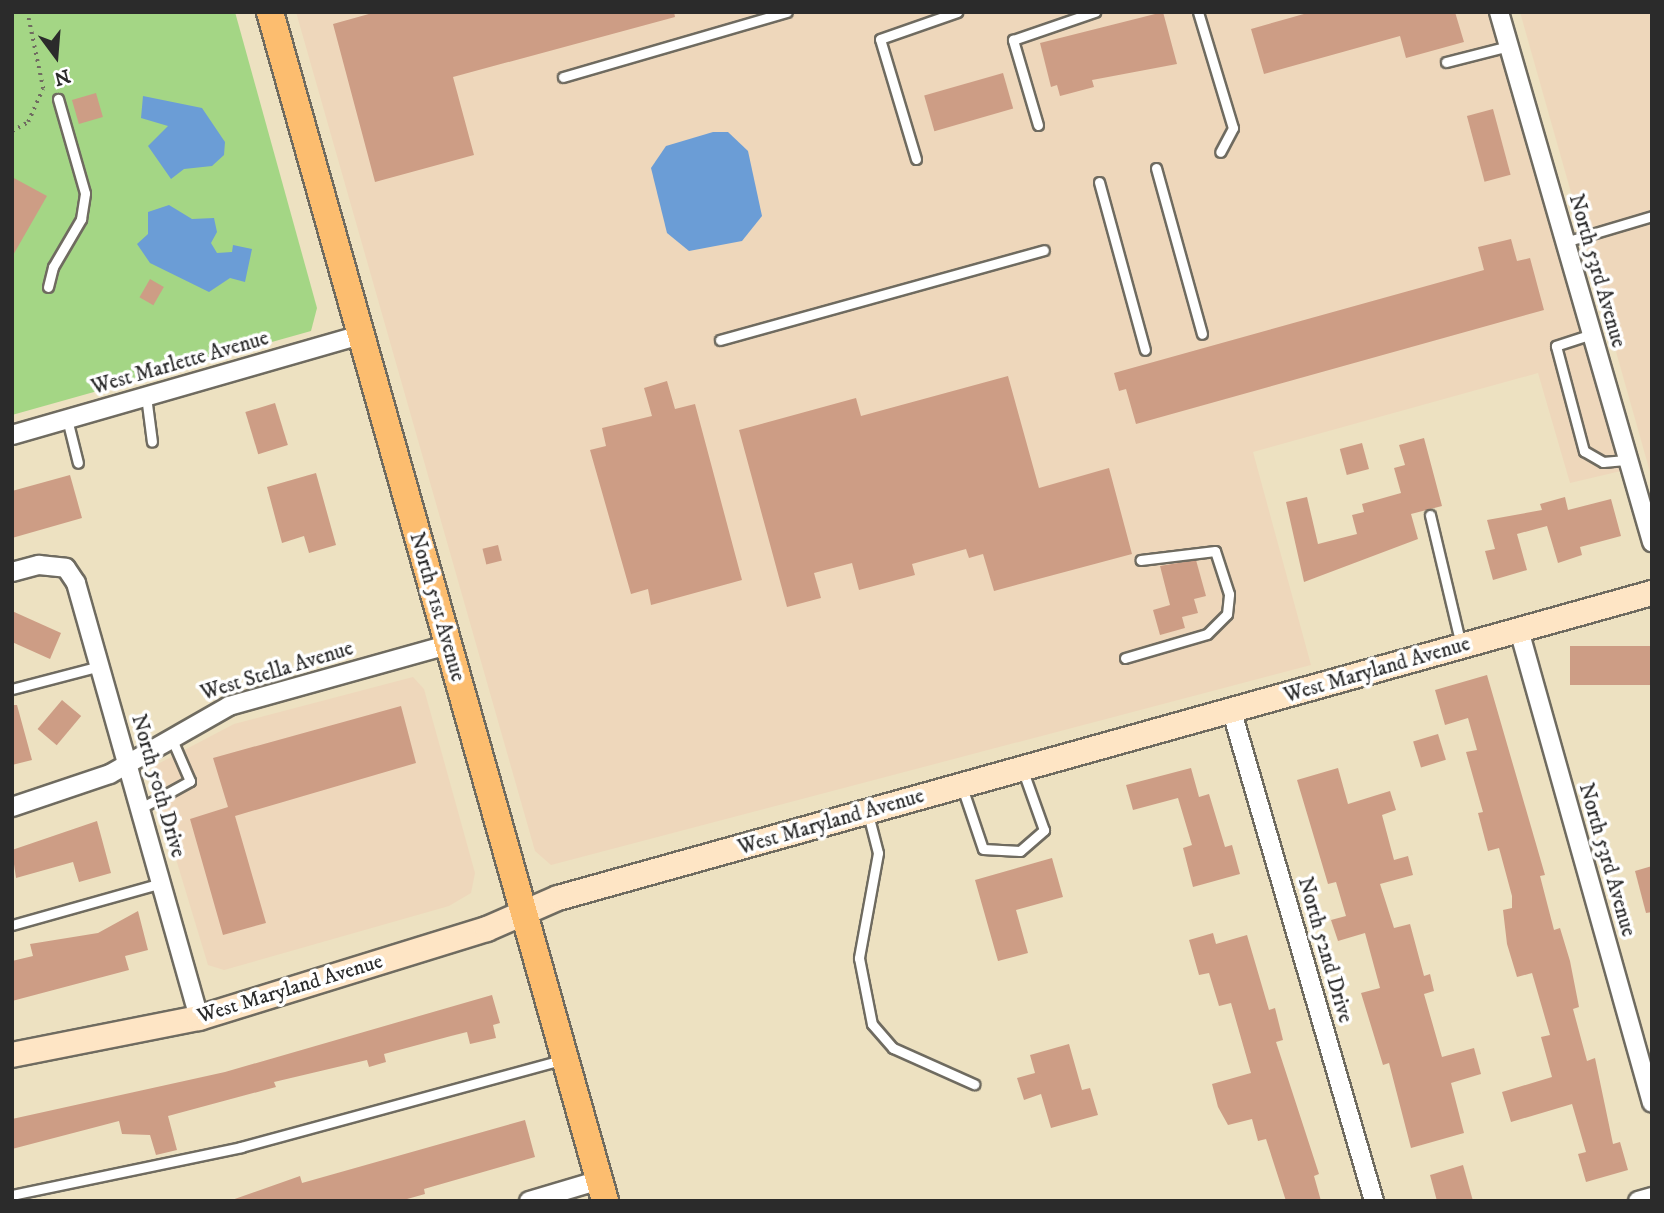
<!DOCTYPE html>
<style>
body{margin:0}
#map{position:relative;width:1664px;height:1213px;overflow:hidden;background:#ede1c1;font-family:"IM FELL DW Pica",serif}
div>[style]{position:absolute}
.built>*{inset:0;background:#eed7bb}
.green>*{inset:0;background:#a4d685}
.water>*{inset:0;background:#6b9dd6}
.building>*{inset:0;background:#cd9d85;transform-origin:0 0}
.path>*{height:3.5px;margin-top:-1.75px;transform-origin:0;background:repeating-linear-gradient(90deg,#6f6b60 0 2px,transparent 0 7px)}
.roads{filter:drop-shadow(2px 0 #6f6b60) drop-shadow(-2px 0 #6f6b60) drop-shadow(0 2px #6f6b60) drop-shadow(0 -2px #6f6b60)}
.lane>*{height:9px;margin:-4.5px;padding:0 4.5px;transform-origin:4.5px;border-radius:4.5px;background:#fff}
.street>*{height:18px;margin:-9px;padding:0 9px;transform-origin:9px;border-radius:9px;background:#fff}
.secondary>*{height:24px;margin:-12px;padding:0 12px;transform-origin:12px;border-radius:12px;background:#fee5c5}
.primary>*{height:26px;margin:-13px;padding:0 13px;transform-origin:13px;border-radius:13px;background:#fcbd6f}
span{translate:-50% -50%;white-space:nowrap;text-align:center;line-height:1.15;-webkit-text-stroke:7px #fff;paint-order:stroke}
.street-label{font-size:21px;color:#2b2b2b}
.frame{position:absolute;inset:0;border:14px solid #2b2b2b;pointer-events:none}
.north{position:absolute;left:21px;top:21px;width:70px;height:70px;-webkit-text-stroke:5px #fff;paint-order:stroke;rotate:164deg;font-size:19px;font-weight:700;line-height:28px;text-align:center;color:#2b2b2b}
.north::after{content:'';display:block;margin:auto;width:24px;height:32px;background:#2b2b2b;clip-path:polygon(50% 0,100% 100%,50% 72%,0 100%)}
</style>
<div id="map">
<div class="built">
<div style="clip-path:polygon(296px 12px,1489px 12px,1621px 471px,1570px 483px,1538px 373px,1253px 452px,1311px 665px,551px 865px,535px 851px)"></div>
<div style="clip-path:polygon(1520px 12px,1652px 12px,1652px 479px)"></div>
<div style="clip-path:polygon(413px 677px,424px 689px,475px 873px,471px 893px,449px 906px,224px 970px,208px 965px,150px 773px,154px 766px,234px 724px)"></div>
</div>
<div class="green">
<div style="clip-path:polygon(12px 12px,235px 12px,317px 308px,311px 331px,12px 415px)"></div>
</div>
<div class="water">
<div style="clip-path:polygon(143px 96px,202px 108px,225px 142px,224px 155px,212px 166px,184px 169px,171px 179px,148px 146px,168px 126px,141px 118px)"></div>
<div style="clip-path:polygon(713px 132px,728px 132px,748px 151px,762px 216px,742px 241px,689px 251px,667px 233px,651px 168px,666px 146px)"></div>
<div style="clip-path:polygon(169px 205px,192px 219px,214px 218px,217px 232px,211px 243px,217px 253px,232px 252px,233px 245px,252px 249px,245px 282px,230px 278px,209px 292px,150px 263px,137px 244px,148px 234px,148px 212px)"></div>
</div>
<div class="building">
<div style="clip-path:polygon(376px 12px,674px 12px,675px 17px,453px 77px,474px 155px,375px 182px,333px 24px)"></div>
<div style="clip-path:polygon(1163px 12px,1177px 64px,1092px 80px,1094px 87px,1060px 96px,1057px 85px,1051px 87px,1040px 43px)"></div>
<div style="clip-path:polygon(1311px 12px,1455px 12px,1464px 42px,1406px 58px,1400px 36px,1264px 74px,1251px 29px)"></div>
<div style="left:1003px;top:73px;width:37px;height:82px;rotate:74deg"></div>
<div style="left:96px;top:93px;width:25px;height:25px;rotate:74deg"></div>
<div style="left:1493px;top:109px;width:68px;height:27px;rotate:75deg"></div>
<div style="clip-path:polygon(12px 177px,47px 196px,12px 257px)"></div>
<div style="clip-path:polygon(1511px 239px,1517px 261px,1530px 258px,1544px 310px,1136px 424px,1126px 389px,1119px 391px,1114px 373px,1484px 270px,1478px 247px)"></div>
<div style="left:150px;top:279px;width:16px;height:21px;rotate:30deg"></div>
<div style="clip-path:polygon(1008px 376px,1039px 488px,1109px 468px,1132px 554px,994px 591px,983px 554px,969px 558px,966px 549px,912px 564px,915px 575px,859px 590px,852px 563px,814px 573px,821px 598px,787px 607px,739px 430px,856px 398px,861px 416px)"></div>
<div style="clip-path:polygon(667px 381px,675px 409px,695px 404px,742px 580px,651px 605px,648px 589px,631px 594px,590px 450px,606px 446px,602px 428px,652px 416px,644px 388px)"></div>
<div style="left:275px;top:403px;width:44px;height:31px;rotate:73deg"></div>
<div style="clip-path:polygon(1424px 438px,1442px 506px,1411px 514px,1418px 539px,1304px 582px,1286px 502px,1307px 497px,1318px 544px,1357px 534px,1352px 515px,1364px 512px,1362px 504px,1401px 493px,1394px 468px,1405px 465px,1399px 445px)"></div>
<div style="left:1362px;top:443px;width:27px;height:23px;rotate:75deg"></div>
<div style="clip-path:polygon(316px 473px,336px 545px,309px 553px,304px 536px,282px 543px,267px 487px)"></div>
<div style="clip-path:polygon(70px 475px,82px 518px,12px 538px,12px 491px)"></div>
<div style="clip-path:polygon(1565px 497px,1568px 510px,1611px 499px,1621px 536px,1580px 547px,1582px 555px,1558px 563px,1547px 526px,1517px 534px,1527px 570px,1493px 580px,1485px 551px,1495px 549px,1487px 520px,1542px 510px,1540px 504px)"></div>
<div style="left:498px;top:545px;width:16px;height:16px;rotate:76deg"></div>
<div style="clip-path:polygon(1196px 560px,1206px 596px,1194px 599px,1198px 613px,1182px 617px,1185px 628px,1160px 635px,1153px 610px,1170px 605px,1160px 566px)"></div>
<div style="clip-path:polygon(12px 611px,61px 633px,50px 659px,12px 642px)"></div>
<div style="left:1652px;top:646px;width:39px;height:82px;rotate:90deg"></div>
<div style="clip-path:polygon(1487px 675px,1545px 875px,1540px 876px,1554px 930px,1560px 928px,1570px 961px,1579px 1007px,1573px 1009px,1587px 1061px,1595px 1058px,1613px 1144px,1620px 1142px,1628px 1170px,1586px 1182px,1578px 1154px,1586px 1152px,1572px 1104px,1511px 1122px,1502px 1092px,1552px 1077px,1541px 1037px,1550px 1035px,1532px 973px,1517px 977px,1507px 944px,1503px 910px,1512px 908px,1512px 896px,1499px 848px,1488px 851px,1478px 813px,1483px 812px,1466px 752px,1477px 750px,1468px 718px,1445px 725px,1435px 690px)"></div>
<div style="left:62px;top:700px;width:25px;height:38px;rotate:40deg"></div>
<div style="clip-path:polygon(12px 705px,17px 705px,32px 760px,12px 765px)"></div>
<div style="clip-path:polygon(401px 706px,416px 763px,235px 816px,266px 923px,223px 935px,190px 819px,228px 807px,213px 758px)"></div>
<div style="left:1438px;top:734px;width:27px;height:26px;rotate:73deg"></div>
<div style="clip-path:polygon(1191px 768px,1199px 797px,1209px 794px,1225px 847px,1232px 845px,1240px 874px,1193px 887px,1183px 848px,1192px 845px,1178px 798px,1133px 810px,1126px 785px)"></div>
<div style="clip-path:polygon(1338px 768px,1348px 804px,1390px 791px,1396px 810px,1382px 815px,1394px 860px,1408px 856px,1413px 875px,1380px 884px,1394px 928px,1410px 924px,1424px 976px,1430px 974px,1434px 991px,1424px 994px,1442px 1057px,1474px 1048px,1481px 1074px,1451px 1083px,1464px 1133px,1411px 1148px,1389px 1063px,1383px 1065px,1361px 993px,1380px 988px,1365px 933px,1338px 941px,1331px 920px,1346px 916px,1336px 882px,1328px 884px,1297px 780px)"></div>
<div style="clip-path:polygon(97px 821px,111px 873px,79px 882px,73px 862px,16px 878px,12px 850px)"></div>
<div style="clip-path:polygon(1052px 858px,1063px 897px,1016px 910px,1028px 953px,998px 961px,975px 880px)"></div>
<div style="clip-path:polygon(1652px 866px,1652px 912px,1646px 913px,1635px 871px)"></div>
<div style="clip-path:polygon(138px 911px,148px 950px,125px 956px,129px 970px,12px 1001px,12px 961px,33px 956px,30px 944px,98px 933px)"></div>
<div style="clip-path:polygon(1213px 933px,1216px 944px,1247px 935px,1269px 1010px,1275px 1008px,1283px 1040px,1276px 1042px,1319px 1174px,1314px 1176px,1321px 1201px,1286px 1201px,1266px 1139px,1258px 1141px,1252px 1119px,1228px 1125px,1218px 1107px,1212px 1084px,1251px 1073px,1231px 1003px,1219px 1006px,1209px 973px,1199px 975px,1189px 940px)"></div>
<div style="clip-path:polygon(492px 995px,500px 1023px,493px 1025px,496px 1038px,470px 1044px,467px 1032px,451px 1036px,384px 1054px,386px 1062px,369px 1067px,367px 1060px,274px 1082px,276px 1087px,168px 1116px,177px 1150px,156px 1155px,150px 1135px,122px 1134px,119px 1121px,12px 1149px,12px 1119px,225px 1072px)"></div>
<div style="clip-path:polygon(1069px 1044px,1082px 1090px,1090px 1088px,1098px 1115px,1051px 1128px,1041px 1094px,1024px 1100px,1017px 1078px,1035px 1073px,1030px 1055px)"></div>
<div style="clip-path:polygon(525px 1120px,535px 1157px,424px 1189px,425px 1194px,400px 1201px,229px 1201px,300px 1176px,302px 1183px)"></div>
<div style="clip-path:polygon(1463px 1165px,1473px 1201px,1437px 1201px,1430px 1175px)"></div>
</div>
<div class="path">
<div style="left:12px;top:131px;width:18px;rotate:-29deg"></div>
<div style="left:28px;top:122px;width:36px;rotate:-66deg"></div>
<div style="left:43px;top:89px;width:79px;rotate:-101.7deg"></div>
</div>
<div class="roads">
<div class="lane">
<div style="left:1198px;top:12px;width:121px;rotate:73.2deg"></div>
<div style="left:1233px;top:128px;width:27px;rotate:118deg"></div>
<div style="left:1446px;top:62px;width:65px;rotate:-14.3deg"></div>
<div style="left:563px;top:77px;width:233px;rotate:-16.2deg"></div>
<div style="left:1038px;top:125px;width:89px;rotate:-106.4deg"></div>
<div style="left:1013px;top:40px;width:87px;rotate:-18.9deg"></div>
<div style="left:916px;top:159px;width:125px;rotate:-106.7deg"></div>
<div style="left:880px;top:39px;width:82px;rotate:-19.3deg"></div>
<div style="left:1156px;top:168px;width:172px;rotate:74.5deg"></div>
<div style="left:1099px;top:182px;width:174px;rotate:74.7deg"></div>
<div style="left:1565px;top:242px;width:91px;rotate:-16.6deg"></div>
<div style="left:48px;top:287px;width:21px;rotate:-76deg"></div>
<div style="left:53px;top:267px;width:56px;rotate:-59.7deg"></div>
<div style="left:81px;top:219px;width:26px;rotate:-81deg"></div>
<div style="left:85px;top:193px;width:98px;rotate:-106deg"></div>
<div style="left:1592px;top:334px;width:38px;rotate:162deg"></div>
<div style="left:1556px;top:346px;width:109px;rotate:75.1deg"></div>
<div style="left:1584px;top:451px;width:22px;rotate:30deg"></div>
<div style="left:1603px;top:462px;width:25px;rotate:-5deg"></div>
<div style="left:720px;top:340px;width:336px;rotate:-15.5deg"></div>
<div style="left:146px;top:396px;width:46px;rotate:82.6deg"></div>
<div style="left:67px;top:419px;width:45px;rotate:76deg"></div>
<div style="left:1430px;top:515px;width:134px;rotate:76.6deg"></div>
<div style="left:1125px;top:658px;width:85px;rotate:-16.3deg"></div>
<div style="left:1207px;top:634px;width:28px;rotate:-45deg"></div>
<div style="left:1227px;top:614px;width:20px;rotate:-84deg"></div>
<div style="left:1229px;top:594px;width:45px;rotate:-108deg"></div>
<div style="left:1215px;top:551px;width:75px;rotate:173.1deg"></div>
<div style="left:12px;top:689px;width:91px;rotate:-14.6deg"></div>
<div style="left:962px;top:787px;width:65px;rotate:71.3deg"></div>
<div style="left:983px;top:849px;width:37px;rotate:3deg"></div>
<div style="left:1020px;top:851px;width:32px;rotate:-41deg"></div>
<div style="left:1044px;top:830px;width:63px;rotate:-109.6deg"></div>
<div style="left:141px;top:808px;width:56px;rotate:-28.9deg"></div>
<div style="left:190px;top:781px;width:48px;rotate:-113.4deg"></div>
<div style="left:868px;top:814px;width:40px;rotate:75.6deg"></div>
<div style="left:878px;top:853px;width:107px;rotate:100.3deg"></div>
<div style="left:859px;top:958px;width:67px;rotate:78.9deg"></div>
<div style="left:872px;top:1024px;width:32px;rotate:49deg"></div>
<div style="left:893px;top:1048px;width:89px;rotate:24deg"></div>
<div style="left:12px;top:925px;width:155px;rotate:-15.7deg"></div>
<div style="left:12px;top:1195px;width:234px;rotate:-11.8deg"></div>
<div style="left:241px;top:1147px;width:335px;rotate:-15.2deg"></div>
</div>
<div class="street">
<div style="left:1499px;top:12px;width:552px;rotate:73.9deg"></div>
<div style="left:12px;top:435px;width:362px;rotate:-16deg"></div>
<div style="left:12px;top:572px;width:28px;rotate:-15deg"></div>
<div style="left:39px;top:565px;width:27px;rotate:6deg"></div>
<div style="left:66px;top:568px;width:18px;rotate:56deg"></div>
<div style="left:76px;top:583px;width:452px;rotate:74.2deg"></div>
<div style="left:1519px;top:630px;width:491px;rotate:74.3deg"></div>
<div style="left:1232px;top:712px;width:509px;rotate:73.81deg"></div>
<div style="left:12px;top:807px;width:103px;rotate:-18.6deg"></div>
<div style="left:110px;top:774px;width:137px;rotate:-29.7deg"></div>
<div style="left:229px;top:706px;width:227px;rotate:-15.6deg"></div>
<div style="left:529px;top:1201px;width:74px;rotate:-16.5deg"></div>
<div style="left:1638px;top:1201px;width:15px;rotate:-16deg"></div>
</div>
<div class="secondary">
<div style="left:12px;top:1055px;width:191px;rotate:-11.2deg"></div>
<div style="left:199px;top:1018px;width:301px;rotate:-17.2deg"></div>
<div style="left:487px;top:929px;width:77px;rotate:-23.6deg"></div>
<div style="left:558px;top:898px;width:1136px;rotate:-15.58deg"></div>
</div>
<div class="primary">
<div style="left:270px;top:12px;width:1235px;rotate:74.26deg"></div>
</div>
</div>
<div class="street-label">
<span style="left:1597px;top:271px;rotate:74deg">North 53rd Avenue</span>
<span style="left:180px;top:363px;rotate:-16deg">West Marlette Avenue</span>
<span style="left:437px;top:607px;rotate:74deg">North 51st Avenue</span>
<span style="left:1377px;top:670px;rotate:-16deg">West Maryland Avenue</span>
<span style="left:277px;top:671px;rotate:-17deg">West Stella Avenue</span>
<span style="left:158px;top:786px;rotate:74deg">North 50th Drive</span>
<span style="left:831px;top:822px;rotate:-16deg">West Maryland Avenue</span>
<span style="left:1607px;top:860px;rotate:74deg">North 53rd Avenue</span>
<span style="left:1325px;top:950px;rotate:74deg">North 52nd Drive</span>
<span style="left:290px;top:989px;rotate:-17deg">West Maryland Avenue</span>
</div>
<div class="frame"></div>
<div class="north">N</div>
</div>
